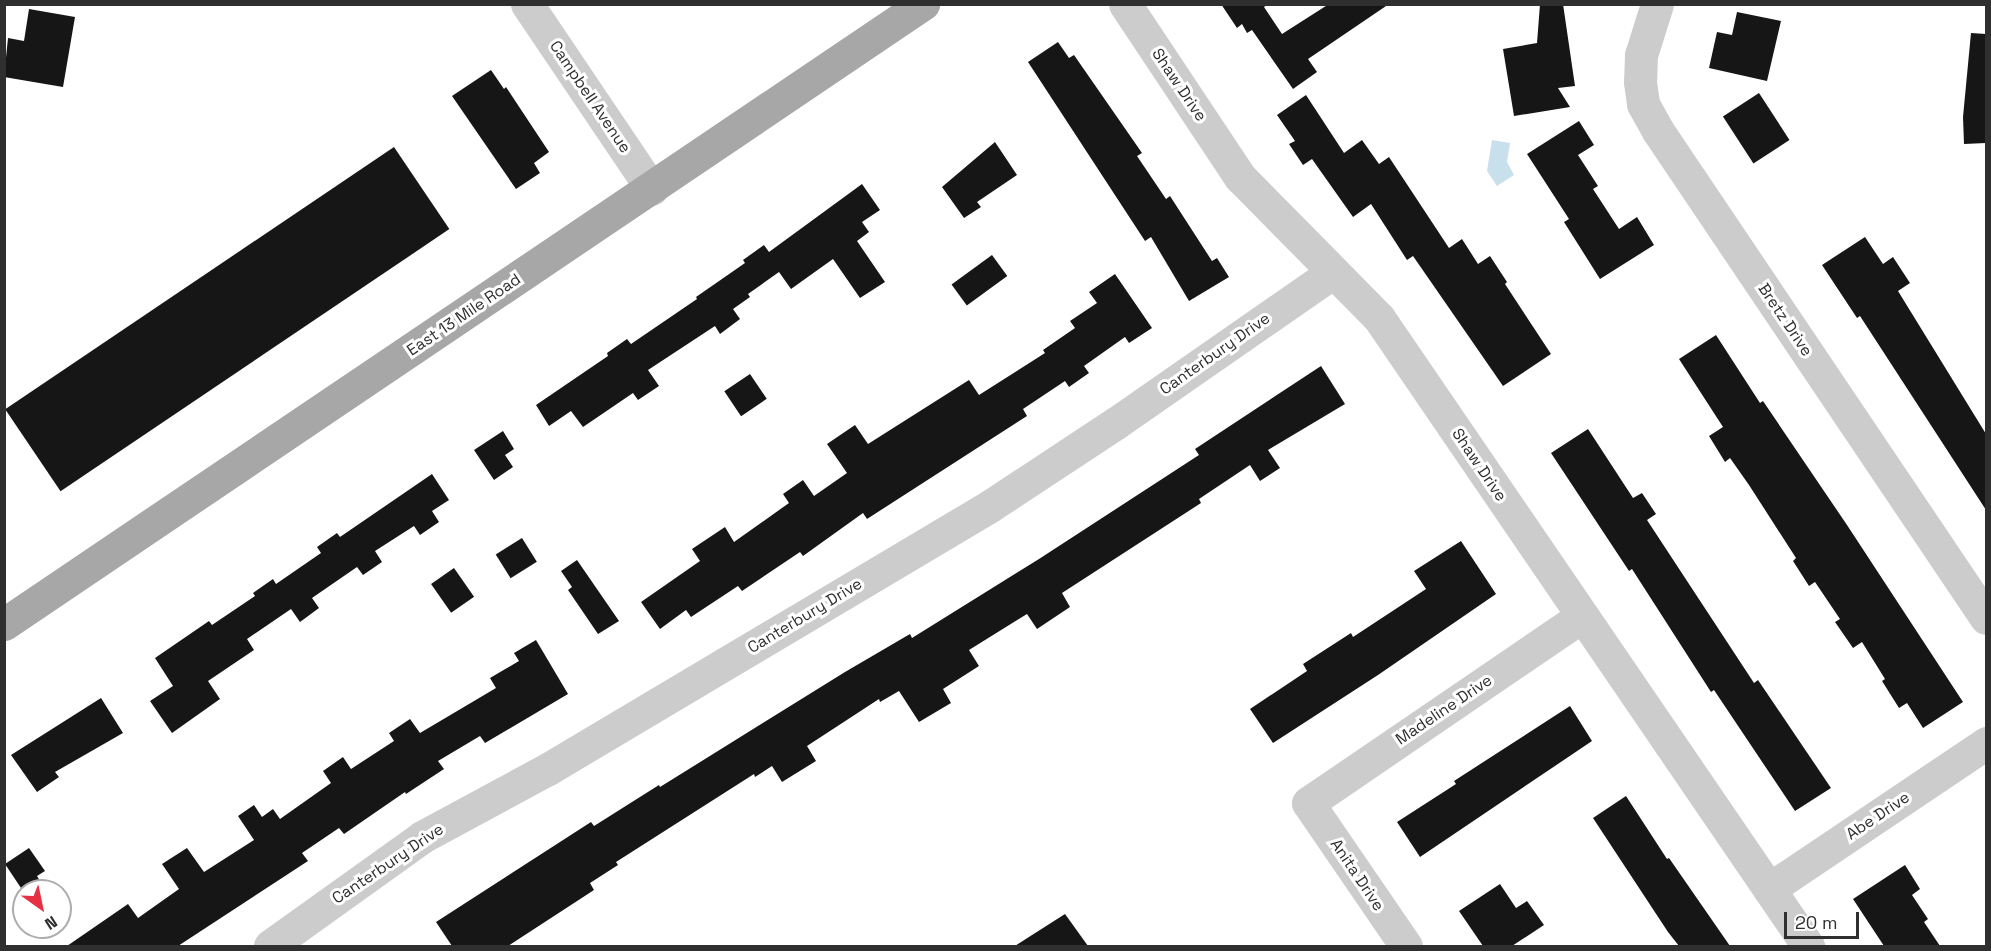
<!DOCTYPE html>
<style>
body{margin:0}
#map{position:relative;width:1991px;height:951px;overflow:hidden;background:#fff;font-family:"Space Grotesk",sans-serif}
div>[style]{position:absolute}
.water>*{inset:0;background:#c8dfec}
.building>*{inset:0;background:#161616;transform-origin:0 0}
.minor>*{height:33px;margin:-16.5px;padding:0 16.5px;transform-origin:16.5px;border-radius:16.5px;background:#ccc}
.major>*{height:33px;margin:-16.5px;padding:0 16.5px;transform-origin:16.5px;border-radius:16.5px;background:#a7a7a7}
span{translate:-50% -50%;white-space:nowrap;text-align:center;line-height:1.15;-webkit-text-stroke:6px #fff;paint-order:stroke}
.street-label{font-size:16px;color:#2f2f2f}
.frame{position:absolute;inset:0;border:6px solid #2f2f2f;pointer-events:none}
.north{position:absolute;left:12px;top:879px;width:60px;height:60px;box-sizing:border-box;background:#fff;border:2px solid #acacac;border-radius:50%;rotate:147deg;font-size:16px;font-weight:700;line-height:24px;text-align:center;color:#2f2f2f}
.north::after{content:'';display:block;margin:auto;width:21px;height:27px;background:#e63043;clip-path:polygon(50% 0,100% 100%,50% 72%,0 100%)}
.scale{position:absolute;left:1784px;top:912px;width:75px;height:27px;box-sizing:border-box;border:3px solid #2f2f2f;border-top:0;padding-left:8px;font-size:18px;line-height:21px;white-space:nowrap;color:#2f2f2f;-webkit-text-stroke:4px #fff;paint-order:stroke}
</style>
<div id="map">
<div class="water">
<div style="clip-path:polygon(1492px 140px,1510px 143px,1507px 162px,1514px 175px,1497px 186px,1487px 171px)"></div>
</div>
<div class="building">
<div style="clip-path:polygon(1221px 4px,1268px 4px,1264px 7px,1282px 34px,1329px 4px,1389px 4px,1308px 59px,1317px 72px,1293px 89px,1252px 30px,1247px 33px,1242px 24px,1237px 28px)"></div>
<div style="clip-path:polygon(1540px 4px,1563px 4px,1575px 86px,1558px 88px,1570px 107px,1514px 116px,1503px 49px,1537px 43px)"></div>
<div style="clip-path:polygon(29px 9px,75px 17px,63px 87px,4px 77px,8px 38px,24px 41px)"></div>
<div style="clip-path:polygon(1737px 12px,1781px 21px,1767px 81px,1709px 68px,1717px 32px,1732px 35px)"></div>
<div style="clip-path:polygon(1971px 33px,1986px 34px,1986px 143px,1964px 144px,1963px 117px)"></div>
<div style="clip-path:polygon(1058px 42px,1069px 58px,1074px 55px,1142px 153px,1137px 156px,1166px 199px,1170px 196px,1212px 261px,1217px 258px,1229px 277px,1189px 301px,1151px 237px,1145px 241px,1028px 62px)"></div>
<div style="clip-path:polygon(491px 70px,504px 89px,506px 87px,549px 152px,534px 163px,540px 173px,516px 189px,452px 96px)"></div>
<div style="left:1759px;top:93px;width:56px;height:43px;rotate:57deg"></div>
<div style="clip-path:polygon(1306px 95px,1344px 153px,1362px 140px,1379px 164px,1389px 157px,1449px 248px,1462px 239px,1478px 264px,1490px 256px,1507px 282px,1505px 284px,1551px 354px,1503px 386px,1413px 256px,1407px 260px,1371px 204px,1353px 217px,1312px 159px,1303px 165px,1289px 144px,1295px 141px,1277px 115px)"></div>
<div style="clip-path:polygon(1579px 121px,1594px 145px,1578px 155px,1598px 186px,1593px 189px,1619px 229px,1637px 217px,1654px 245px,1600px 279px,1564px 222px,1569px 219px,1527px 154px)"></div>
<div style="clip-path:polygon(995px 142px,1017px 175px,977px 202px,981px 207px,964px 218px,942px 187px)"></div>
<div style="left:394px;top:147px;width:99px;height:469px;rotate:56deg"></div>
<div style="clip-path:polygon(862px 184px,880px 210px,862px 222px,869px 232px,857px 241px,885px 282px,860px 298px,833px 259px,791px 289px,779px 272px,748px 294px,750px 297px,733px 309px,740px 319px,720px 334px,715px 326px,648px 370px,659px 386px,638px 400px,633px 393px,583px 427px,571px 411px,549px 426px,536px 405px,608px 356px,607px 353px,627px 339px,631px 344px,697px 299px,696px 297px,745px 263px,743px 260px,764px 245px,769px 252px)"></div>
<div style="clip-path:polygon(1865px 237px,1883px 264px,1893px 257px,1910px 283px,1898px 291px,1986px 434px,1986px 510px,1860px 316px,1857px 318px,1822px 265px)"></div>
<div style="left:992px;top:255px;width:26px;height:50px;rotate:54deg"></div>
<div style="clip-path:polygon(1115px 274px,1152px 328px,1129px 343px,1125px 337px,1084px 366px,1089px 373px,1069px 387px,1065px 381px,1023px 409px,1027px 416px,867px 519px,863px 513px,803px 556px,800px 552px,742px 591px,738px 586px,691px 617px,686px 610px,660px 629px,641px 602px,700px 561px,692px 549px,725px 527px,734px 542px,789px 503px,783px 494px,803px 480px,814px 496px,847px 473px,827px 444px,855px 425px,868px 444px,969px 380px,979px 395px,1045px 353px,1043px 350px,1075px 328px,1070px 321px,1097px 303px,1089px 292px)"></div>
<div style="clip-path:polygon(1716px 335px,1760px 403px,1763px 401px,1847px 525px,1963px 702px,1923px 728px,1907px 703px,1899px 708px,1882px 681px,1885px 679px,1862px 642px,1853px 648px,1835px 622px,1840px 619px,1815px 582px,1809px 586px,1793px 561px,1796px 558px,1749px 485px,1730px 458px,1725px 462px,1709px 436px,1723px 427px,1679px 359px)"></div>
<div style="clip-path:polygon(1321px 366px,1345px 404px,1268px 450px,1280px 468px,1260px 481px,1250px 465px,1199px 499px,1201px 503px,1062px 593px,1070px 607px,1037px 629px,1027px 614px,969px 650px,979px 666px,943px 689px,951px 703px,919px 722px,899px 691px,880px 702px,879px 699px,807px 746px,816px 761px,782px 782px,772px 766px,755px 777px,754px 774px,616px 862px,618px 865px,590px 883px,594px 890px,508px 946px,452px 946px,436px 922px,591px 822px,594px 826px,659px 785px,660px 787px,845px 672px,910px 634px,912px 638px,1039px 559px,1199px 455px,1195px 449px)"></div>
<div style="left:750px;top:374px;width:30px;height:31px;rotate:56deg"></div>
<div style="clip-path:polygon(1588px 429px,1633px 498px,1642px 493px,1656px 514px,1647px 520px,1754px 683px,1758px 680px,1831px 788px,1795px 811px,1714px 690px,1711px 692px,1632px 569px,1629px 571px,1551px 453px)"></div>
<div style="clip-path:polygon(503px 431px,514px 449px,505px 455px,513px 467px,494px 480px,474px 450px)"></div>
<div style="clip-path:polygon(432px 474px,449px 500px,432px 511px,439px 522px,420px 535px,414px 526px,375px 551px,382px 562px,363px 575px,357px 567px,312px 598px,319px 608px,300px 622px,291px 609px,247px 639px,254px 650px,208px 681px,220px 699px,172px 733px,150px 701px,173px 686px,155px 658px,209px 621px,212px 625px,255px 596px,253px 593px,273px 579px,276px 584px,321px 553px,317px 547px,337px 533px,340px 537px)"></div>
<div style="left:522px;top:538px;width:28px;height:31px;rotate:58deg"></div>
<div style="clip-path:polygon(1461px 541px,1496px 594px,1378px 675px,1273px 743px,1250px 709px,1307px 671px,1303px 664px,1351px 633px,1353px 637px,1426px 589px,1414px 571px)"></div>
<div style="clip-path:polygon(577px 560px,619px 621px,598px 634px,568px 590px,572px 587px,561px 571px)"></div>
<div style="left:454px;top:568px;width:35px;height:28px;rotate:55deg"></div>
<div style="clip-path:polygon(536px 640px,568px 694px,485px 743px,480px 736px,438px 761px,444px 769px,406px 794px,405px 792px,344px 834px,339px 828px,302px 853px,308px 861px,178px 946px,67px 946px,128px 904px,138px 918px,179px 889px,162px 864px,187px 848px,204px 872px,254px 840px,238px 816px,254px 805px,262px 817px,273px 809px,280px 819px,331px 783px,323px 771px,343px 757px,351px 769px,394px 741px,389px 733px,410px 719px,420px 733px,496px 688px,490px 678px,519px 661px,514px 653px)"></div>
<div style="clip-path:polygon(101px 698px,123px 733px,55px 772px,59px 777px,37px 792px,11px 755px)"></div>
<div style="clip-path:polygon(1570px 706px,1592px 741px,1420px 857px,1397px 822px,1456px 784px,1454px 781px)"></div>
<div style="clip-path:polygon(1626px 796px,1667px 859px,1669px 858px,1730px 946px,1679px 946px,1668px 932px,1593px 818px)"></div>
<div style="clip-path:polygon(29px 848px,45px 871px,37px 876px,46px 891px,23px 891px,5px 864px)"></div>
<div style="clip-path:polygon(1905px 865px,1920px 889px,1912px 895px,1928px 919px,1924px 922px,1940px 946px,1884px 946px,1853px 899px)"></div>
<div style="clip-path:polygon(1500px 884px,1516px 908px,1527px 901px,1544px 925px,1512px 946px,1483px 946px,1459px 911px)"></div>
<div style="clip-path:polygon(1065px 914px,1088px 946px,1015px 946px)"></div>
</div>
<div class="minor">
<div style="left:527px;top:4px;width:223px;rotate:56deg"></div>
<div style="left:1125px;top:4px;width:208px;rotate:56.4deg"></div>
<div style="left:1240px;top:177px;width:198px;rotate:45.4deg"></div>
<div style="left:1379px;top:318px;width:761px;rotate:55.66deg"></div>
<div style="left:1657px;top:4px;width:53px;rotate:107.4deg"></div>
<div style="left:1641px;top:55px;width:27px;rotate:92deg"></div>
<div style="left:1640px;top:82px;width:22px;rotate:82deg"></div>
<div style="left:1643px;top:104px;width:31px;rotate:61deg"></div>
<div style="left:1658px;top:131px;width:587px;rotate:56.04deg"></div>
<div style="left:1769px;top:889px;width:262px;rotate:-33.9deg"></div>
<div style="left:270px;top:946px;width:187px;rotate:-35.6deg"></div>
<div style="left:422px;top:837px;width:143px;rotate:-28.4deg"></div>
<div style="left:548px;top:769px;width:514px;rotate:-30.75deg"></div>
<div style="left:990px;top:506px;width:151px;rotate:-33.4deg"></div>
<div style="left:1116px;top:423px;width:264px;rotate:-34.8deg"></div>
<div style="left:1406px;top:946px;width:173px;rotate:-124.4deg"></div>
<div style="left:1308px;top:803px;width:330px;rotate:-34.3deg"></div>
</div>
<div class="major">
<div style="left:4px;top:624px;width:1109px;rotate:-34.01deg"></div>
</div>
<div class="street-label">
<span style="left:1179px;top:85px;rotate:56deg">Shaw Drive</span>
<span style="left:590px;top:97px;rotate:56deg">Campbell Avenue</span>
<span style="left:464px;top:315px;rotate:-34deg">East 13 Mile Road</span>
<span style="left:1785px;top:320px;rotate:56deg">Bretz Drive</span>
<span style="left:1215px;top:354px;rotate:-35deg">Canterbury Drive</span>
<span style="left:1479px;top:465px;rotate:56deg">Shaw Drive</span>
<span style="left:805px;top:616px;rotate:-31deg">Canterbury Drive</span>
<span style="left:1444px;top:710px;rotate:-34deg">Madeline Drive</span>
<span style="left:1878px;top:816px;rotate:-34deg">Abe Drive</span>
<span style="left:388px;top:864px;rotate:-34deg">Canterbury Drive</span>
<span style="left:1357px;top:875px;rotate:56deg">Anita Drive</span>
</div>
<div class="frame"></div>
<div class="north">N</div>
<div class="scale">20 m</div>
</div>
